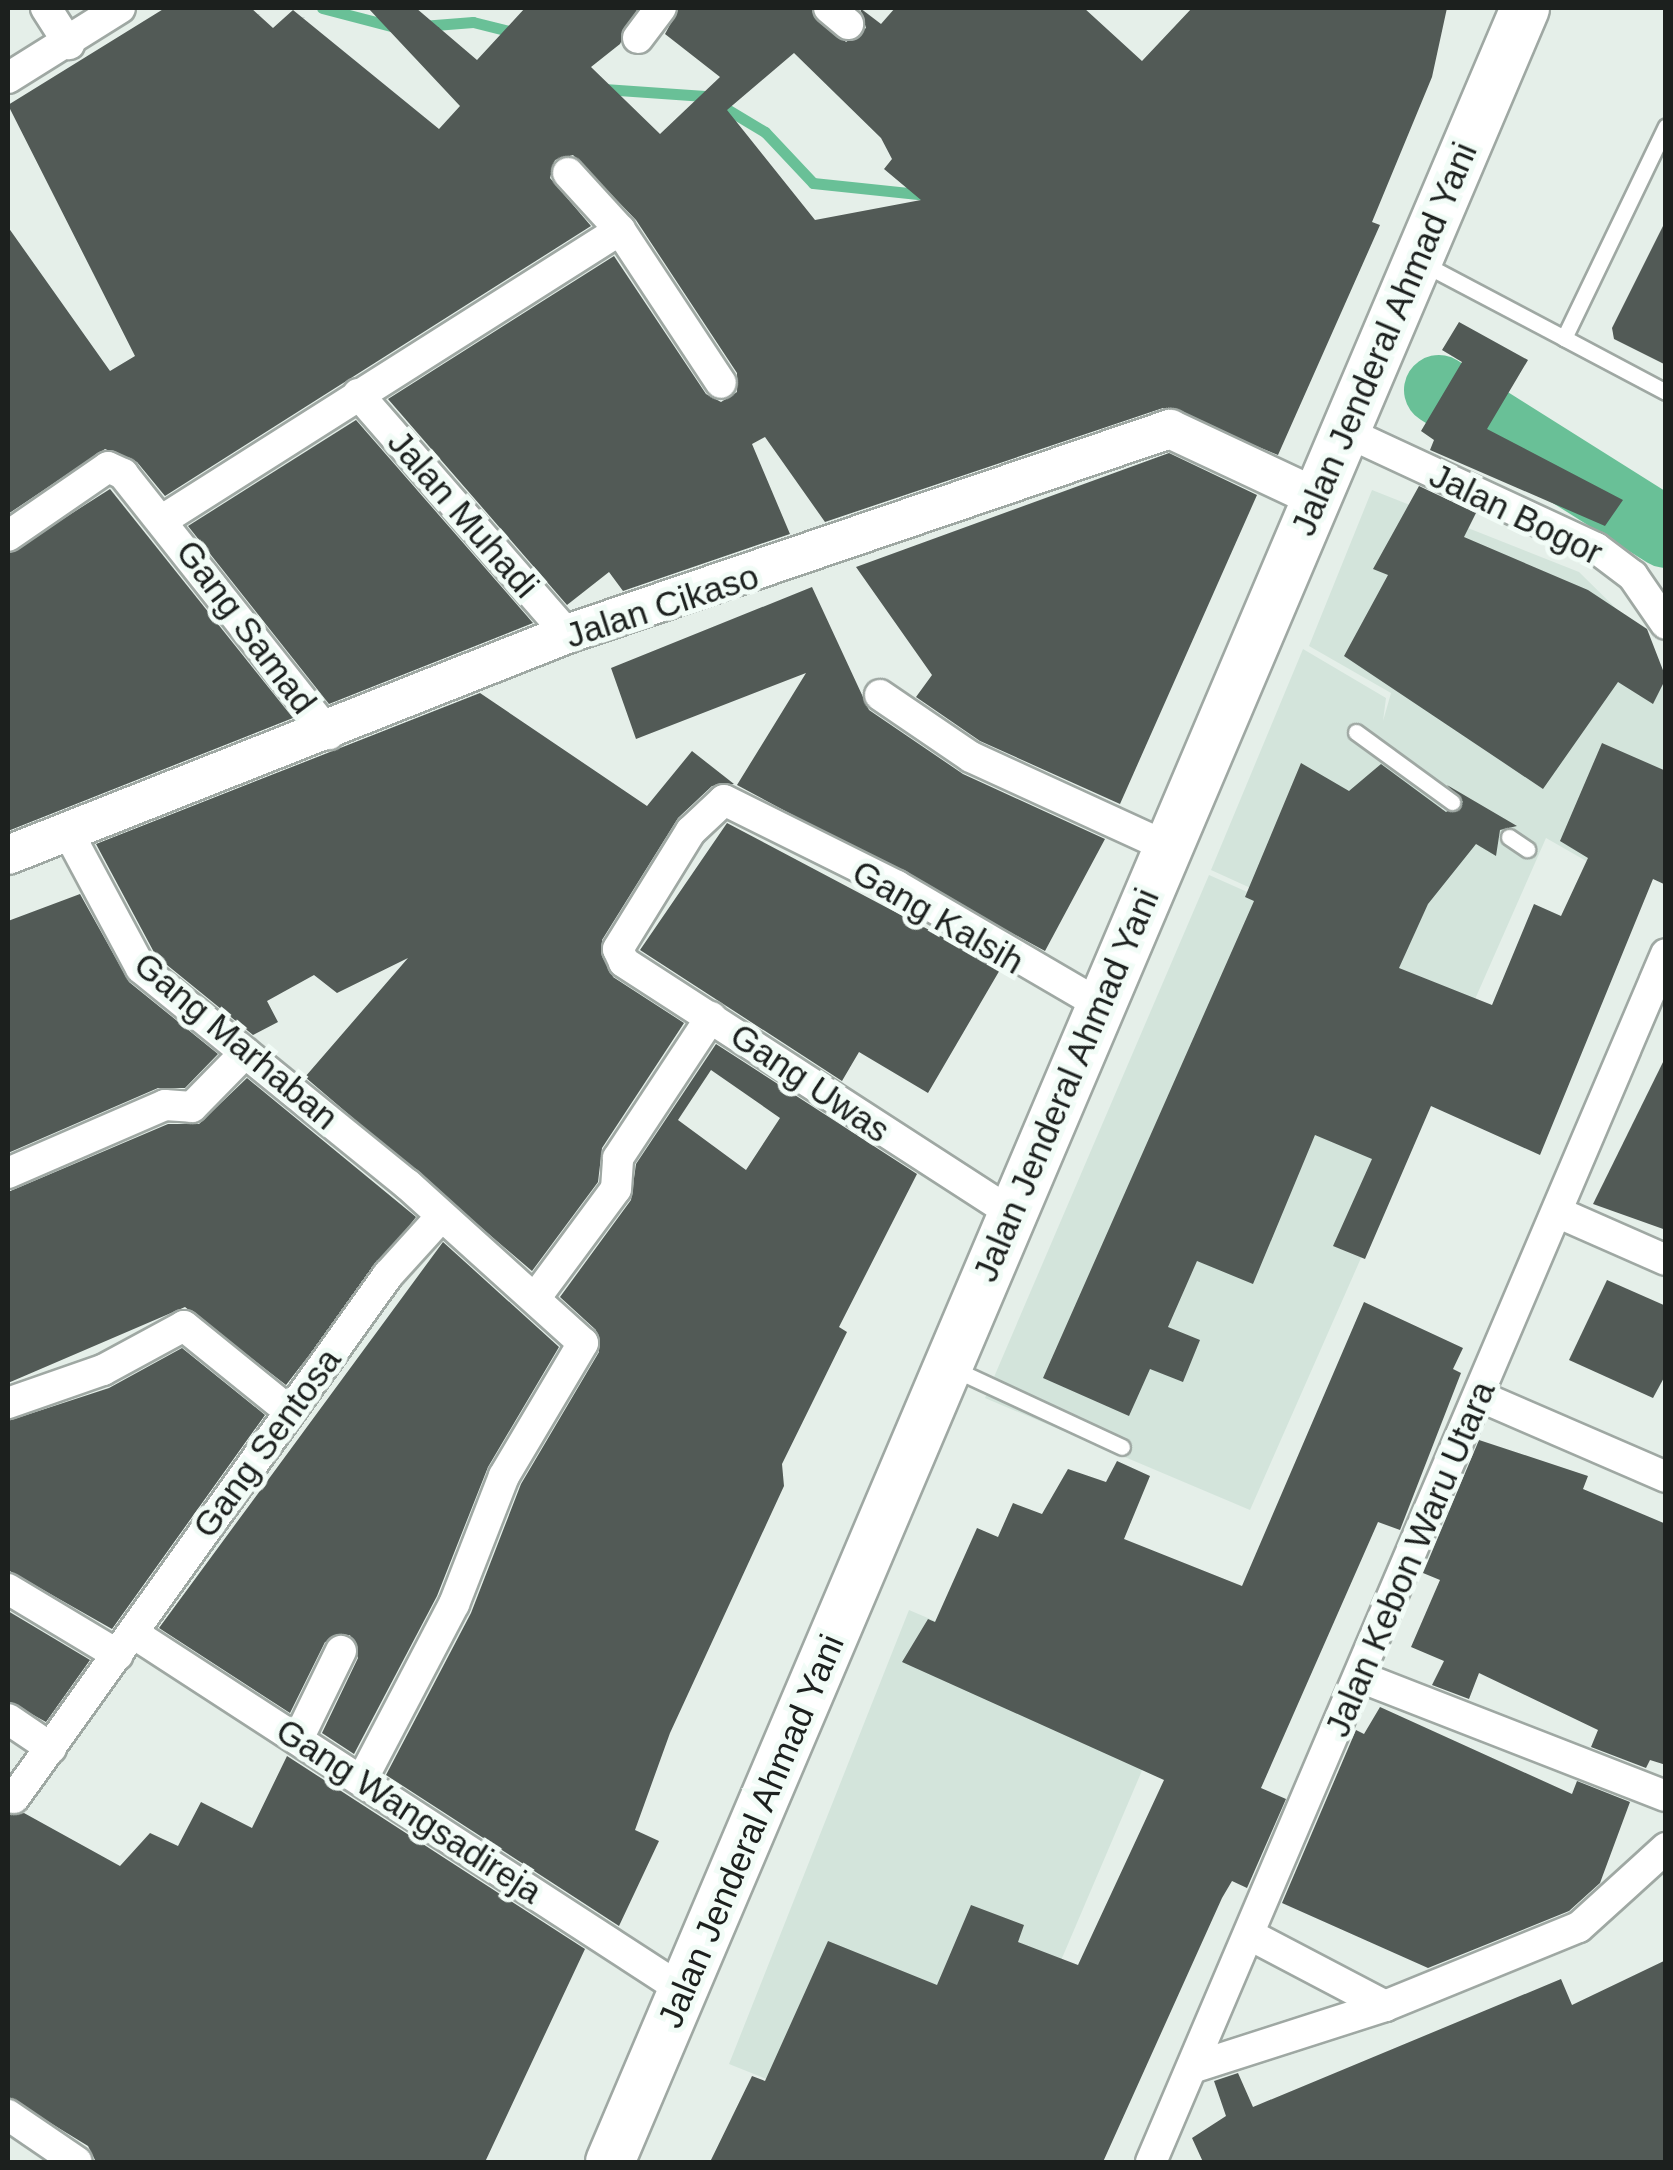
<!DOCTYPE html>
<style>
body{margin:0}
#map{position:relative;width:1673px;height:2170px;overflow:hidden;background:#e5efe9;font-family:Arial,sans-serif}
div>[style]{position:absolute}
.built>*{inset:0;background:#d3e4db}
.stream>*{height:11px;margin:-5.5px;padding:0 5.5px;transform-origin:5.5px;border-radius:5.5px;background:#69c097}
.river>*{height:70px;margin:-35px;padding:0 35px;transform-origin:35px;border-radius:35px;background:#69c097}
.building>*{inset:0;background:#525a56}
.roads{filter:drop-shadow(2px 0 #9fa8a3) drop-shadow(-2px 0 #9fa8a3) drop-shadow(0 2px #9fa8a3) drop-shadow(0 -2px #9fa8a3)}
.service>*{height:15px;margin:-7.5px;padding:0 7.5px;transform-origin:7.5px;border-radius:7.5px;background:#fff}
.minor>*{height:30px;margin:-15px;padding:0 15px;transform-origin:15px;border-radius:15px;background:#fff}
.tertiary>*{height:38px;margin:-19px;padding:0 19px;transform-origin:19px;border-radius:19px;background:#fff}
.primary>*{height:48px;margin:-24px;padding:0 24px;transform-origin:24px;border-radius:24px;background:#fff}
span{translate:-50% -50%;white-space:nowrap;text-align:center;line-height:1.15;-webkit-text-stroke:10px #f2fcf7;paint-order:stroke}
.street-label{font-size:35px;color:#1c201e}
.frame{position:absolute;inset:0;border:10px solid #1c201e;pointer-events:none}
</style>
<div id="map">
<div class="built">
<div style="clip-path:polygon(1372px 490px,1579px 572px,1647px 639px,1665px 682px,1665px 869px,1630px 886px,1546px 838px,1250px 1510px,985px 1398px,1209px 875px,1333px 930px,1437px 833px,1449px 788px,1434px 831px,1330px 924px,1211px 870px,1303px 649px,1386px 698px,1383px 721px,1391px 693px,1309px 646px)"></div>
<div style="clip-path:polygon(909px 1610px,1164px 1719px,975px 2162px,885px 2160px,894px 2130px,729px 2064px)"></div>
</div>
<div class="stream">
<div style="left:322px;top:8px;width:80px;rotate:14.6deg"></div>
<div style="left:422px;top:26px;width:51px;rotate:-4.5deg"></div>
<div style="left:473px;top:22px;width:45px;rotate:14deg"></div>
<div style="left:604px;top:89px;width:101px;rotate:4deg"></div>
<div style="left:705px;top:96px;width:70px;rotate:31deg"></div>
<div style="left:765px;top:132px;width:70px;rotate:46.7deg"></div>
<div style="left:813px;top:183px;width:115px;rotate:6deg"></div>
</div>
<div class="river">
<div style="left:1439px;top:390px;width:268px;rotate:32.2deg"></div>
</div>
<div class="building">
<div style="clip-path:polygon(evenodd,165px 8px,251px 8px,273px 28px,293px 10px,439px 129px,460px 106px,368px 8px,416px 8px,477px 60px,525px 8px,638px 8px,620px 44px,591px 67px,660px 134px,720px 77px,665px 34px,679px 8px,811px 8px,846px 42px,866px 28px,860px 8px,881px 24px,895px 8px,1084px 8px,1142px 61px,1192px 8px,1447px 8px,1432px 77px,1372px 222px,1380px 225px,1278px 455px,1163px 408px,825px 522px,765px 437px,752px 444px,790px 534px,623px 591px,609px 572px,567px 605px,388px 399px,614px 256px,706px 394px,721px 402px,737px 392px,737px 373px,636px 220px,573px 155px,555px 160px,550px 178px,591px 226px,165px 496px,137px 462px,105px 449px,8px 514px,8px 227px,110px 371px,135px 356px,8px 105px,165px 8px,794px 53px,881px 138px,892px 159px,884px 169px,921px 200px,815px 220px,727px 110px,794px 53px)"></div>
<div style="clip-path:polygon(1666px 220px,1666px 365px,1614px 339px,1612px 328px)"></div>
<div style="clip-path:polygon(1459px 322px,1528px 360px,1487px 429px,1623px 500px,1605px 526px,1430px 450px,1434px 440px,1421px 431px,1462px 362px,1442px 350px)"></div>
<div style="clip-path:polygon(356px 420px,533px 623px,329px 704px,188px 526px)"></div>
<div style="clip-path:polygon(1169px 453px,1257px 495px,1120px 804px,980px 741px,916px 697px,932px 675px,856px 567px)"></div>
<div style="clip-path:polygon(1419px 486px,1476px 513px,1464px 537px,1588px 590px,1647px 629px,1666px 678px,1653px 704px,1618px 682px,1543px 789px,1344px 656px,1388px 575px,1373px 569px)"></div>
<div style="clip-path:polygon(110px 489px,293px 718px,8px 831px,8px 554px)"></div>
<div style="clip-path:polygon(812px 587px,869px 710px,963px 774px,1105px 839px,1045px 951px,737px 785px,806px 673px,636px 739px,611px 668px)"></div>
<div style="clip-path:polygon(480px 693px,647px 806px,692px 751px,734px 784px,712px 786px,678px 818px,602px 940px,613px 977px,684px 1023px,602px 1148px,598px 1182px,532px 1271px,305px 1077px,408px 958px,337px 993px,314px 975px,267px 1001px,278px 1022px,253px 1035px,156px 956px,96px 844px)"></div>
<div style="clip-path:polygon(1602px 743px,1666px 771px,1666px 885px,1653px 879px,1540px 1155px,1431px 1106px,1365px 1259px,1333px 1246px,1372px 1159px,1315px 1135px,1253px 1284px,1197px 1261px,1168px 1327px,1200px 1340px,1183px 1382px,1150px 1369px,1129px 1416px,1043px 1378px,1254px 901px,1245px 897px,1301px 763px,1349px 791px,1381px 764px,1446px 812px,1463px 802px,1447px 785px,1517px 826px,1500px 830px,1496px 856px,1476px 844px,1428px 904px,1399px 968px,1492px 1005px,1534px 904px,1561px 916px,1588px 858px,1560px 841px)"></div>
<div style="clip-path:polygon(727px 823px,1001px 968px,928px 1093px,859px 1052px,842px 1081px,640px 950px)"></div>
<div style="clip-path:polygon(80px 894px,129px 982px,218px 1054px,185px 1088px,158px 1088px,8px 1153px,8px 921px)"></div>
<div style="clip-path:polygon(evenodd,716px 1044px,917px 1174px,839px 1327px,847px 1332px,782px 1464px,784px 1486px,670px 1733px,635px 1830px,659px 1841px,619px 1926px,386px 1775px,471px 1613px,521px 1484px,599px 1352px,596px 1330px,560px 1297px,631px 1200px,636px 1164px,716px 1044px,711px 1070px,780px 1118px,746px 1170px,678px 1120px,711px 1070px)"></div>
<div style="clip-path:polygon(1666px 1056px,1666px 1230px,1593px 1204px)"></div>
<div style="clip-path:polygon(247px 1078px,416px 1217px,286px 1385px,185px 1307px,8px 1383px,8px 1192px,168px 1124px,199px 1124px)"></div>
<div style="clip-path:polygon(443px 1242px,559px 1347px,488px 1467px,437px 1596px,354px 1754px,322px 1733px,358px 1658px,350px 1635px,325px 1642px,290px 1713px,159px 1628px)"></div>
<div style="clip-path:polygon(1607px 1280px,1666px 1306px,1666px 1374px,1653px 1398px,1569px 1360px)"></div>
<div style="clip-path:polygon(1364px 1302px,1463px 1348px,1453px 1369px,1461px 1373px,1400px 1530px,1378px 1522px,1261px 1788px,1286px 1799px,1247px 1888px,1232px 1881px,1222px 1898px,1103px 2162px,710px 2162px,752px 2076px,765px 2081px,828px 1941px,937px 1985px,971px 1905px,1024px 1925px,1018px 1942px,1078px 1965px,1164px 1780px,902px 1662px,928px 1619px,935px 1622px,977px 1528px,998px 1537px,1013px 1503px,1042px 1514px,1068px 1469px,1106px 1482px,1117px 1461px,1150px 1476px,1124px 1539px,1242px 1586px)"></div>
<div style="clip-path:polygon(182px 1348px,265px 1415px,112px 1629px,8px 1570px,8px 1421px,109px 1388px)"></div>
<div style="clip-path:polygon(1479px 1440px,1588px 1476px,1583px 1489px,1666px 1524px,1666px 1765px,1650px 1760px,1646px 1768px,1591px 1747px,1598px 1730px,1479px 1673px,1469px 1699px,1432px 1685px,1444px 1661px,1411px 1647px,1440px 1580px,1423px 1573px)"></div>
<div style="clip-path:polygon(8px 1611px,90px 1660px,46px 1722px,8px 1701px)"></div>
<div style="clip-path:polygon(1380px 1707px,1572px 1794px,1577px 1781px,1630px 1802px,1600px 1883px,1569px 1911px,1428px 1968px,1282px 1903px,1356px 1730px,1364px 1734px)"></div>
<div style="clip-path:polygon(287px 1756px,585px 1949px,485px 2162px,96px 2162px,88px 2146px,8px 2097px,8px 1815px,24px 1813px,120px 1866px,150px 1833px,178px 1846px,201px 1802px,252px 1828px)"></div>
<div style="clip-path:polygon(1666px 1960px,1666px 2162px,1203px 2162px,1192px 2138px,1226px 2116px,1214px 2081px,1238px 2073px,1253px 2107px,1561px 1979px,1572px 2005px)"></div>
</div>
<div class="roads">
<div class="service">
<div style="left:1422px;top:263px;width:161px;rotate:27.8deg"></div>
<div style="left:1564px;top:338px;width:235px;rotate:-64.3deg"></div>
<div style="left:1564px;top:338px;width:115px;rotate:27.9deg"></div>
<div style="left:1356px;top:732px;width:119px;rotate:36.1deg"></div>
<div style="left:1509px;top:837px;width:22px;rotate:34deg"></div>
<div style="left:954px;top:1369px;width:185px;rotate:24.9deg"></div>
</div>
<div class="minor">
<div style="left:46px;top:8px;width:43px;rotate:57.4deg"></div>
<div style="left:829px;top:8px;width:25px;rotate:40deg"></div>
<div style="left:638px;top:38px;width:38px;rotate:-53deg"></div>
<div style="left:8px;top:78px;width:132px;rotate:-32deg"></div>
<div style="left:568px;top:173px;width:77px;rotate:47.6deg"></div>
<div style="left:620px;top:230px;width:183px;rotate:56.6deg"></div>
<div style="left:358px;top:394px;width:318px;rotate:48.9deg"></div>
<div style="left:1344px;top:431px;width:278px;rotate:24.9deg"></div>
<div style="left:1596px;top:548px;width:46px;rotate:37.1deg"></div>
<div style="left:1633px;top:576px;width:58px;rotate:55.5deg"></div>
<div style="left:164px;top:519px;width:540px;rotate:-32.37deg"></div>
<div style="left:8px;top:536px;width:121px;rotate:-34.6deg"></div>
<div style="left:108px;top:467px;width:17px;rotate:25deg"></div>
<div style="left:123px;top:474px;width:332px;rotate:51.6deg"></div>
<div style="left:880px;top:695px;width:110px;rotate:34.3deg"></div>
<div style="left:971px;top:757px;width:217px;rotate:24.6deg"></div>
<div style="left:69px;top:834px;width:152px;rotate:61.8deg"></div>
<div style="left:141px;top:968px;width:343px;rotate:39.1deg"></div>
<div style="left:407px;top:1184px;width:237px;rotate:42.1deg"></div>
<div style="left:583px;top:1343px;width:155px;rotate:120.7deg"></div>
<div style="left:504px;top:1476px;width:137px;rotate:111.3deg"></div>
<div style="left:454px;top:1604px;width:199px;rotate:117.6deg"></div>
<div style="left:8px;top:1173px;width:171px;rotate:-23.4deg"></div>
<div style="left:165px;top:1105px;width:27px;rotate:4deg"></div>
<div style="left:192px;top:1107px;width:76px;rotate:-45.5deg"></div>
<div style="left:1010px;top:1212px;width:460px;rotate:-147.1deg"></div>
<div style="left:624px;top:962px;width:14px;rotate:-115deg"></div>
<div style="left:618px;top:949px;width:139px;rotate:-58.3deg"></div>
<div style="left:691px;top:831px;width:45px;rotate:-43.2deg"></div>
<div style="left:724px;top:800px;width:193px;rotate:26.4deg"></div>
<div style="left:897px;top:886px;width:234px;rotate:30.3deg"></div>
<div style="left:1557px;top:1212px;width:119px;rotate:23.8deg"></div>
<div style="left:536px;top:1297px;width:134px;rotate:-53.5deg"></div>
<div style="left:616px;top:1189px;width:31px;rotate:-86deg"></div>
<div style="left:618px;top:1158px;width:169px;rotate:-56.6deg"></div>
<div style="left:1479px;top:1396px;width:204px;rotate:23.4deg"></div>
<div style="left:8px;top:1403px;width:101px;rotate:-19.2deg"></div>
<div style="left:103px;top:1370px;width:92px;rotate:-28.5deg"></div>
<div style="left:184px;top:1326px;width:135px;rotate:39deg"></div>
<div style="left:8px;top:1589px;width:128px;rotate:31deg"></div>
<div style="left:133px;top:1633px;width:657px;rotate:33.01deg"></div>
<div style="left:1360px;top:1677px;width:328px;rotate:21.3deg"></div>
<div style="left:8px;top:1719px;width:52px;rotate:34deg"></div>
<div style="left:298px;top:1739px;width:98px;rotate:-64deg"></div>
<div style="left:14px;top:1798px;width:643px;rotate:-54.43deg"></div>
<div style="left:388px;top:1275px;width:76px;rotate:-47.7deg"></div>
<div style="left:1250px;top:1935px;width:153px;rotate:27.7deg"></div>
<div style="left:1195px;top:2067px;width:200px;rotate:-17.8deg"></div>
<div style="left:1385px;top:2006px;width:209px;rotate:-22.2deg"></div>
<div style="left:1579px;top:1927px;width:118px;rotate:-42.2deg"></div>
<div style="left:8px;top:2115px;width:83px;rotate:34.3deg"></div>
<div style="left:1151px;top:2162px;width:1313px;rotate:-66.91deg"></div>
</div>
<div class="tertiary">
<div style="left:8px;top:855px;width:601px;rotate:-21.57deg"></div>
<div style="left:567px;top:634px;width:637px;rotate:-18.78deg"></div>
<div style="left:1170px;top:429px;width:162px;rotate:25.1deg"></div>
</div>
<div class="primary">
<div style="left:610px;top:2162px;width:2340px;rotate:-66.98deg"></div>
</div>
</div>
<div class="street-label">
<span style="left:1384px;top:339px;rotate:-67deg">Jalan Jenderal Ahmad Yani</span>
<span style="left:463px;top:514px;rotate:49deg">Jalan Muhadi</span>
<span style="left:1516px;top:514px;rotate:26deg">Jalan Bogor</span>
<span style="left:662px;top:606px;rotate:-18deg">Jalan Cikaso</span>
<span style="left:246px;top:627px;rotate:53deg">Gang Samad</span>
<span style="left:938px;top:917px;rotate:30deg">Gang Kalsih</span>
<span style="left:236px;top:1041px;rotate:40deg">Gang Marhaban</span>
<span style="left:810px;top:1083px;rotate:34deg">Gang Uwas</span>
<span style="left:1066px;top:1085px;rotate:-67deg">Jalan Jenderal Ahmad Yani</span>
<span style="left:267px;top:1443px;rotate:-54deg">Gang Sentosa</span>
<span style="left:1410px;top:1559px;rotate:-67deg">Jalan Kebon Waru Utara</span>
<span style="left:409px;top:1811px;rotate:33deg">Gang Wangsadireja</span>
<span style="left:751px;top:1831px;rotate:-67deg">Jalan Jenderal Ahmad Yani</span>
</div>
<div class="frame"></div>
</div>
